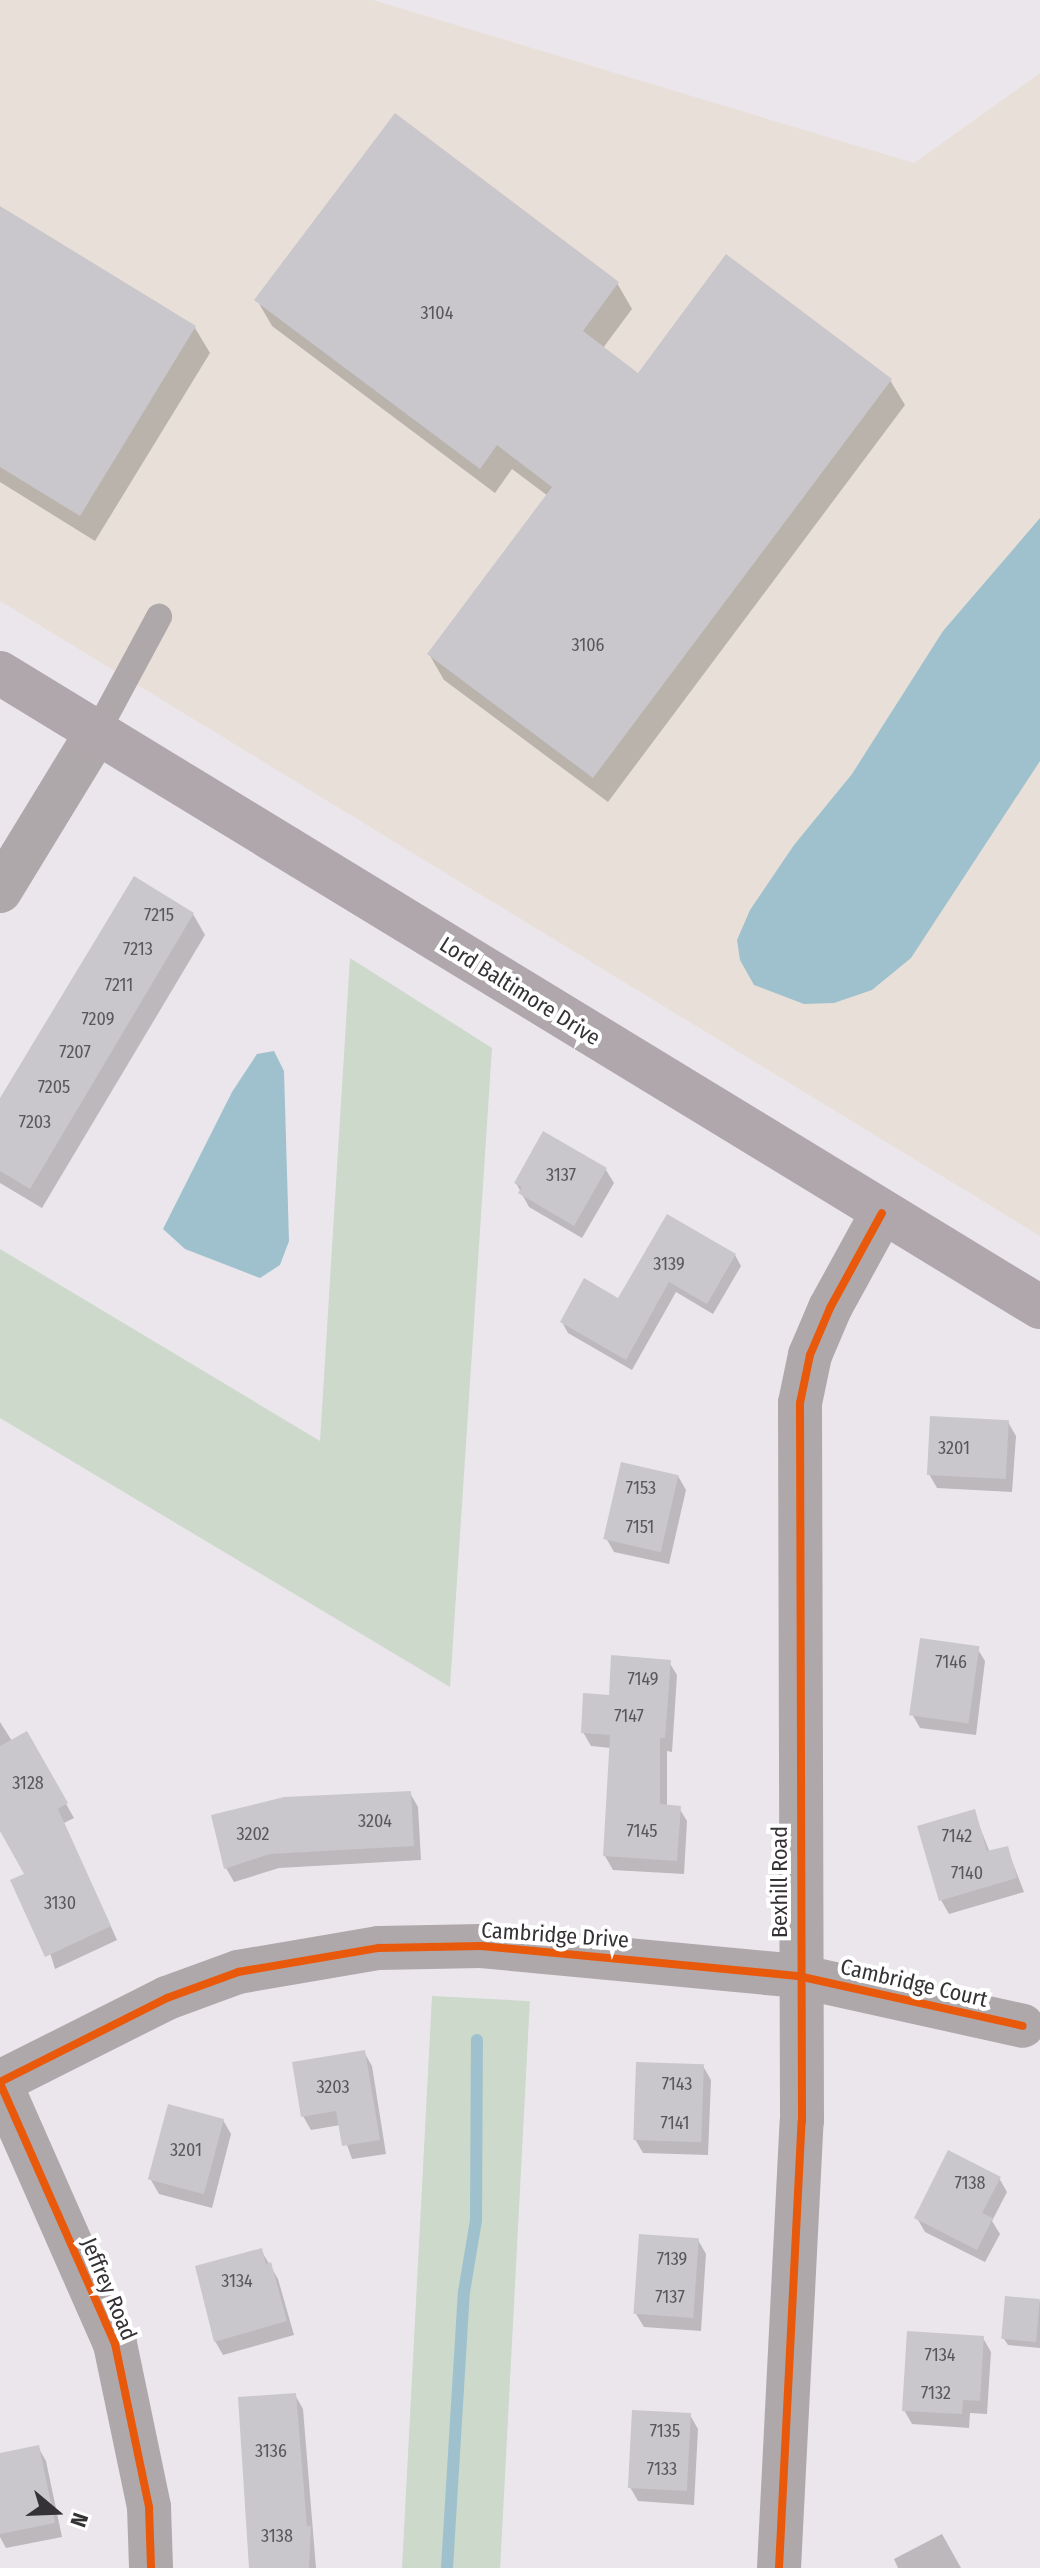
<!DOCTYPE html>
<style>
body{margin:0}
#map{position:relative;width:1040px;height:2568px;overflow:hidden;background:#ebe6ec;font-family:"Fira Sans Condensed",sans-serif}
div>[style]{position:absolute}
.commercial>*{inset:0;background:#e8e0d8}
.green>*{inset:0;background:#ccd9cb;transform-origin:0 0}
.water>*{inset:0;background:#9fc1cd}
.shadow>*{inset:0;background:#0003}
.stream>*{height:12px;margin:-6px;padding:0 6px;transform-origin:6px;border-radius:6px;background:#9fc1cd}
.building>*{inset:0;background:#c9c7cc;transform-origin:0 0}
.lane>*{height:26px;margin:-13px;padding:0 13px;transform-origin:13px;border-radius:13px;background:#afa8ab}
.street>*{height:44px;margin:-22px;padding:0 22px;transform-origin:22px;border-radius:22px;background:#afa8ab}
.secondary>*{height:44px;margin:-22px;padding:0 22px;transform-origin:22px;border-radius:22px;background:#afa7ab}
.cycleway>*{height:8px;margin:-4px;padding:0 4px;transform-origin:4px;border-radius:4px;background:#e8590c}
span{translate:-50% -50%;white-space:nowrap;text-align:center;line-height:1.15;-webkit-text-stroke:8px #fff;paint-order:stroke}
.number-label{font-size:18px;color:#5a575c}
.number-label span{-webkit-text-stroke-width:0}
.street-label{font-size:22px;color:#353236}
.north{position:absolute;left:16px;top:2472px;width:80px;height:80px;-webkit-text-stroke:6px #fff;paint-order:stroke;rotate:109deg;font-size:22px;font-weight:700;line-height:32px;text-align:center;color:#353236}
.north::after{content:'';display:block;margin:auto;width:28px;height:36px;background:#353236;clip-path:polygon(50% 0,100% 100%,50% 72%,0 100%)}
</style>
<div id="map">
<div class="commercial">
<div style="clip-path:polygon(0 0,373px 0,914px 163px,1040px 73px,1040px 1236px,0 601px)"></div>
</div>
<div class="green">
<div style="clip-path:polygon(350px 958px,492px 1048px,450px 1687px,0 1418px,0 1249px,320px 1441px)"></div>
<div style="left:432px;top:1996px;width:98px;height:573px;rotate:3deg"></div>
</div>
<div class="water">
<div style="clip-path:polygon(1040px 518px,1040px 761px,911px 958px,872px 990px,834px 1003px,804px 1004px,754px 985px,740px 960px,737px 940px,750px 910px,794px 845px,852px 774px,943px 631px)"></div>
<div style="clip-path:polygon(274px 1051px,284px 1071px,289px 1241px,280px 1265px,260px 1278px,185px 1249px,163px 1229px,232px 1092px,257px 1054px)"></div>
</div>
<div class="shadow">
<div style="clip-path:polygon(0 208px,195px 328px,210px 353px,95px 541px,0 482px)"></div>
<div style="clip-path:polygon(617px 283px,632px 309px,603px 348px,639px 376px,890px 380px,905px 405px,608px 802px,444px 680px,429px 654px,548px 496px,512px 469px,495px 493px,272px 326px,257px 300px)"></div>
<div style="clip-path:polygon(193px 914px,205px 935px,42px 1208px,0 1183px,0 1102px)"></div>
<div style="clip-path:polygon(606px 1170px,614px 1183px,582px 1238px,529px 1207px,516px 1183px)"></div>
<div style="clip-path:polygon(735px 1255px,741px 1266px,713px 1314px,676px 1292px,632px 1370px,568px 1333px,562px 1322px)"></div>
<div style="clip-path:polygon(1008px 1422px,1016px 1436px,1012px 1492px,937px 1488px,929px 1474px)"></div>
<div style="clip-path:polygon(678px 1476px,686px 1490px,669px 1564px,614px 1552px,606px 1538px)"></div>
<div style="clip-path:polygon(977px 1648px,985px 1661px,976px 1735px,920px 1728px,912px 1714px)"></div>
<div style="clip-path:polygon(669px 1662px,677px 1675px,672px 1752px,667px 1751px,667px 1807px,679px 1808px,687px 1821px,684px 1874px,613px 1870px,605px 1856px,611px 1748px,591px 1746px,583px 1732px,611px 1697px)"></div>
<div style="clip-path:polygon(0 1722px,12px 1741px,26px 1733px,74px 1818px,64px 1823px,117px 1940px,55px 1969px,26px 1875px,0 1827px)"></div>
<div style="clip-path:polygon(410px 1793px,418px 1807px,421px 1860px,279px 1868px,234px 1882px,226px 1868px)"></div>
<div style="clip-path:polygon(974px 1812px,990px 1853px,1007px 1848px,1024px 1892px,949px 1914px,941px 1900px)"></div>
<div style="clip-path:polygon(364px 2052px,372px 2066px,386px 2154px,352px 2159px,340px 2125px,311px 2130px,303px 2116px)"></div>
<div style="clip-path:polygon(703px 2066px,711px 2080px,708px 2155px,643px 2153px,635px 2139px)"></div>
<div style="clip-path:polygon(223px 2120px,231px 2134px,212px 2208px,159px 2194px,151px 2180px)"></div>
<div style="clip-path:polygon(999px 2178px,1007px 2192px,992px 2221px,1000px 2234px,985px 2262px,925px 2232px,917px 2218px)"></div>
<div style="clip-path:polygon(698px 2240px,706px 2254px,701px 2331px,644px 2327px,636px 2314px)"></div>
<div style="clip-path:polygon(261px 2250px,278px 2279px,294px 2335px,223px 2355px,215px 2341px)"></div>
<div style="clip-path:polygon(1040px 2301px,1040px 2348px,1008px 2345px,1004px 2339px)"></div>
<div style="clip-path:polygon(983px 2338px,991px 2352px,987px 2414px,970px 2413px,969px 2428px,912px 2424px,904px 2410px)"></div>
<div style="clip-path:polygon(295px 2395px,303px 2409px,316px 2568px,251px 2568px,240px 2399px)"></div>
<div style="clip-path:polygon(690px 2415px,698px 2429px,694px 2505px,638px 2501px,630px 2487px)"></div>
<div style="clip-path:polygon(38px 2447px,46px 2461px,62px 2537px,6px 2548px,0 2537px,0 2455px)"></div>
<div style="clip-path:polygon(942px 2534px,961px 2568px,898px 2568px,894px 2559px)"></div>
</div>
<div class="stream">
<div style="left:447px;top:2568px;width:277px;rotate:-86.5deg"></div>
<div style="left:464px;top:2292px;width:73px;rotate:-80.5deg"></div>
<div style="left:476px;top:2220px;width:180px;rotate:-89.7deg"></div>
</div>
<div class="building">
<div style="clip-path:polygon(395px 113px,619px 282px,583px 331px,638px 373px,726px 254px,892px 379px,593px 778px,427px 654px,552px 487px,497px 445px,480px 469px,254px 300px)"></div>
<div style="clip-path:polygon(0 206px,196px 326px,80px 516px,0 467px)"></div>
<div style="clip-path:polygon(134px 876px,194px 913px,30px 1189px,0 1171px,0 1098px)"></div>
<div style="clip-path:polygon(543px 1131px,607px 1168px,574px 1226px,518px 1193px,522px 1187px,514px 1183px)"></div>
<div style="clip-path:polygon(667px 1214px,736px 1254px,707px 1304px,669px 1282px,626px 1360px,560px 1322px,584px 1278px,618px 1298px)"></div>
<div style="left:930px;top:1416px;width:79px;height:59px;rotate:3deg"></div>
<div style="left:621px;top:1462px;width:59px;height:79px;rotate:13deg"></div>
<div style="left:920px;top:1638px;width:60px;height:78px;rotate:8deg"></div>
<div style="clip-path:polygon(611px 1655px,671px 1660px,665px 1738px,660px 1738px,660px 1804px,681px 1806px,677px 1861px,603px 1856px,610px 1735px,581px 1733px,583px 1693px,609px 1695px)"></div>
<div style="clip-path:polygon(27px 1731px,68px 1803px,58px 1809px,111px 1926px,45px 1957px,10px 1880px,24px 1874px,0 1831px,0 1746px)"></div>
<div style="clip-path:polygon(411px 1791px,414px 1846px,270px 1854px,224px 1869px,211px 1815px,284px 1797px)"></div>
<div style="clip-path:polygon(975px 1809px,987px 1851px,1008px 1846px,1017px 1878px,939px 1901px,917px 1826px)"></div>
<div style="clip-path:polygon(365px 2050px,380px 2140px,342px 2146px,336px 2111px,301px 2117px,292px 2062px)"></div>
<div style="left:636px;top:2062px;width:68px;height:78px;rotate:2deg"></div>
<div style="left:168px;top:2104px;width:58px;height:78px;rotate:15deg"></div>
<div style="clip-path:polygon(948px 2150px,1001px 2177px,982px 2213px,993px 2218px,977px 2250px,914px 2218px)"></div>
<div style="left:639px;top:2234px;width:60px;height:80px;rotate:4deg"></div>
<div style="clip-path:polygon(262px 2248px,266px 2264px,271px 2262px,287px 2321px,214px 2342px,195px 2266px)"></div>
<div style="left:1005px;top:2296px;width:35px;height:43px;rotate:5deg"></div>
<div style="clip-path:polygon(907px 2331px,984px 2336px,980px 2401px,963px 2400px,962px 2414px,902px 2411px)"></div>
<div style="clip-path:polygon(296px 2393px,307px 2526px,311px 2526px,309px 2568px,249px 2568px,238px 2397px)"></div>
<div style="left:632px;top:2410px;width:59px;height:78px;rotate:3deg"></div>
<div style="clip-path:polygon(39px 2445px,55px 2523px,0 2534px,0 2453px)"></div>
</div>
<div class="lane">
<div style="left:97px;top:732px;width:131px;rotate:-61.7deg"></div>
</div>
<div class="street">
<div style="left:0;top:891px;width:186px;rotate:-58.6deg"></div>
<div style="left:0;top:2082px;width:187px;rotate:-26.7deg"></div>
<div style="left:167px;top:1998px;width:76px;rotate:-20.1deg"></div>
<div style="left:238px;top:1972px;width:143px;rotate:-9.7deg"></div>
<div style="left:379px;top:1948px;width:102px;rotate:-1.1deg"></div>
<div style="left:481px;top:1946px;width:318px;rotate:5.4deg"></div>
<div style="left:798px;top:1976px;width:230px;rotate:12.5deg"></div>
<div style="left:0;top:2083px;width:285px;rotate:66.2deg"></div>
<div style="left:115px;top:2344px;width:167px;rotate:78.2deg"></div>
<div style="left:149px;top:2507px;width:61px;rotate:88.1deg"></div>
<div style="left:779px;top:2568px;width:448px;rotate:-87.1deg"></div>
<div style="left:802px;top:2121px;width:718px;rotate:-90.16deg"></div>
<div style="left:800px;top:1403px;width:49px;rotate:-78.2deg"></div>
<div style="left:810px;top:1355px;width:51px;rotate:-66.9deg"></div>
<div style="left:830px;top:1308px;width:108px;rotate:-61.3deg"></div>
</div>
<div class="secondary">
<div style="left:0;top:673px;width:1218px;rotate:31.37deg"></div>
</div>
<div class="cycleway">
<div style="left:0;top:2082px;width:187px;rotate:-26.7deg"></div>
<div style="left:167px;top:1998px;width:76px;rotate:-20.1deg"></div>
<div style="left:238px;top:1972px;width:143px;rotate:-9.7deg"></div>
<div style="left:379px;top:1948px;width:102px;rotate:-1.1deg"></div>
<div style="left:481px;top:1946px;width:318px;rotate:5.4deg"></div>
<div style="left:798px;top:1976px;width:230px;rotate:12.5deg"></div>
<div style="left:0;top:2083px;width:285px;rotate:66.2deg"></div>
<div style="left:115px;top:2344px;width:167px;rotate:78.2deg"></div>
<div style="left:149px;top:2507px;width:61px;rotate:88.1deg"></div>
<div style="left:779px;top:2568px;width:448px;rotate:-87.1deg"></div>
<div style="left:802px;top:2121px;width:718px;rotate:-90.16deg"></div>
<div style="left:800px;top:1403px;width:49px;rotate:-78.2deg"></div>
<div style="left:810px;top:1355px;width:51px;rotate:-66.9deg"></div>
<div style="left:830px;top:1308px;width:108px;rotate:-61.3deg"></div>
</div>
<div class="number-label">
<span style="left:437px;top:313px">3104</span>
<span style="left:588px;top:645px">3106</span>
<span style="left:159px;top:915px">7215</span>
<span style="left:138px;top:949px">7213</span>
<span style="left:119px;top:985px">7211</span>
<span style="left:98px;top:1019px">7209</span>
<span style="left:75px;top:1052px">7207</span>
<span style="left:54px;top:1087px">7205</span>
<span style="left:35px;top:1122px">7203</span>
<span style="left:561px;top:1175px">3137</span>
<span style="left:669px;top:1264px">3139</span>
<span style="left:954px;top:1448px">3201</span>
<span style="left:641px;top:1488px">7153</span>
<span style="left:640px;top:1527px">7151</span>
<span style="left:951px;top:1662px">7146</span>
<span style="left:643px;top:1679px">7149</span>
<span style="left:629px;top:1716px">7147</span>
<span style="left:28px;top:1783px">3128</span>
<span style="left:375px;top:1821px">3204</span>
<span style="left:642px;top:1831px">7145</span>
<span style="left:253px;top:1834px">3202</span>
<span style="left:957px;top:1836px">7142</span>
<span style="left:967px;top:1873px">7140</span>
<span style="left:60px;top:1903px">3130</span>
<span style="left:677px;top:2084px">7143</span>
<span style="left:333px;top:2087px">3203</span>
<span style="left:675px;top:2123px">7141</span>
<span style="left:186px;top:2150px">3201</span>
<span style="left:970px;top:2183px">7138</span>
<span style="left:672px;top:2259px">7139</span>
<span style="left:237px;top:2281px">3134</span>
<span style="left:670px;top:2297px">7137</span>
<span style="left:940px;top:2355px">7134</span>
<span style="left:936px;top:2393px">7132</span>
<span style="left:665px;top:2431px">7135</span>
<span style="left:271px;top:2451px">3136</span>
<span style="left:662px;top:2469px">7133</span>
<span style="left:277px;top:2536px">3138</span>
</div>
<div class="street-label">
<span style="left:520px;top:991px;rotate:32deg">Lord Baltimore Drive</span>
<span style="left:780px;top:1882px;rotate:-90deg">Bexhill Road</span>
<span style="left:555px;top:1935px;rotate:4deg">Cambridge Drive</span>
<span style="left:914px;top:1983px;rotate:13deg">Cambridge Court</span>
<span style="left:109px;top:2289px;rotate:67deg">Jeffrey Road</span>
</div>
<div class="north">N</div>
</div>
